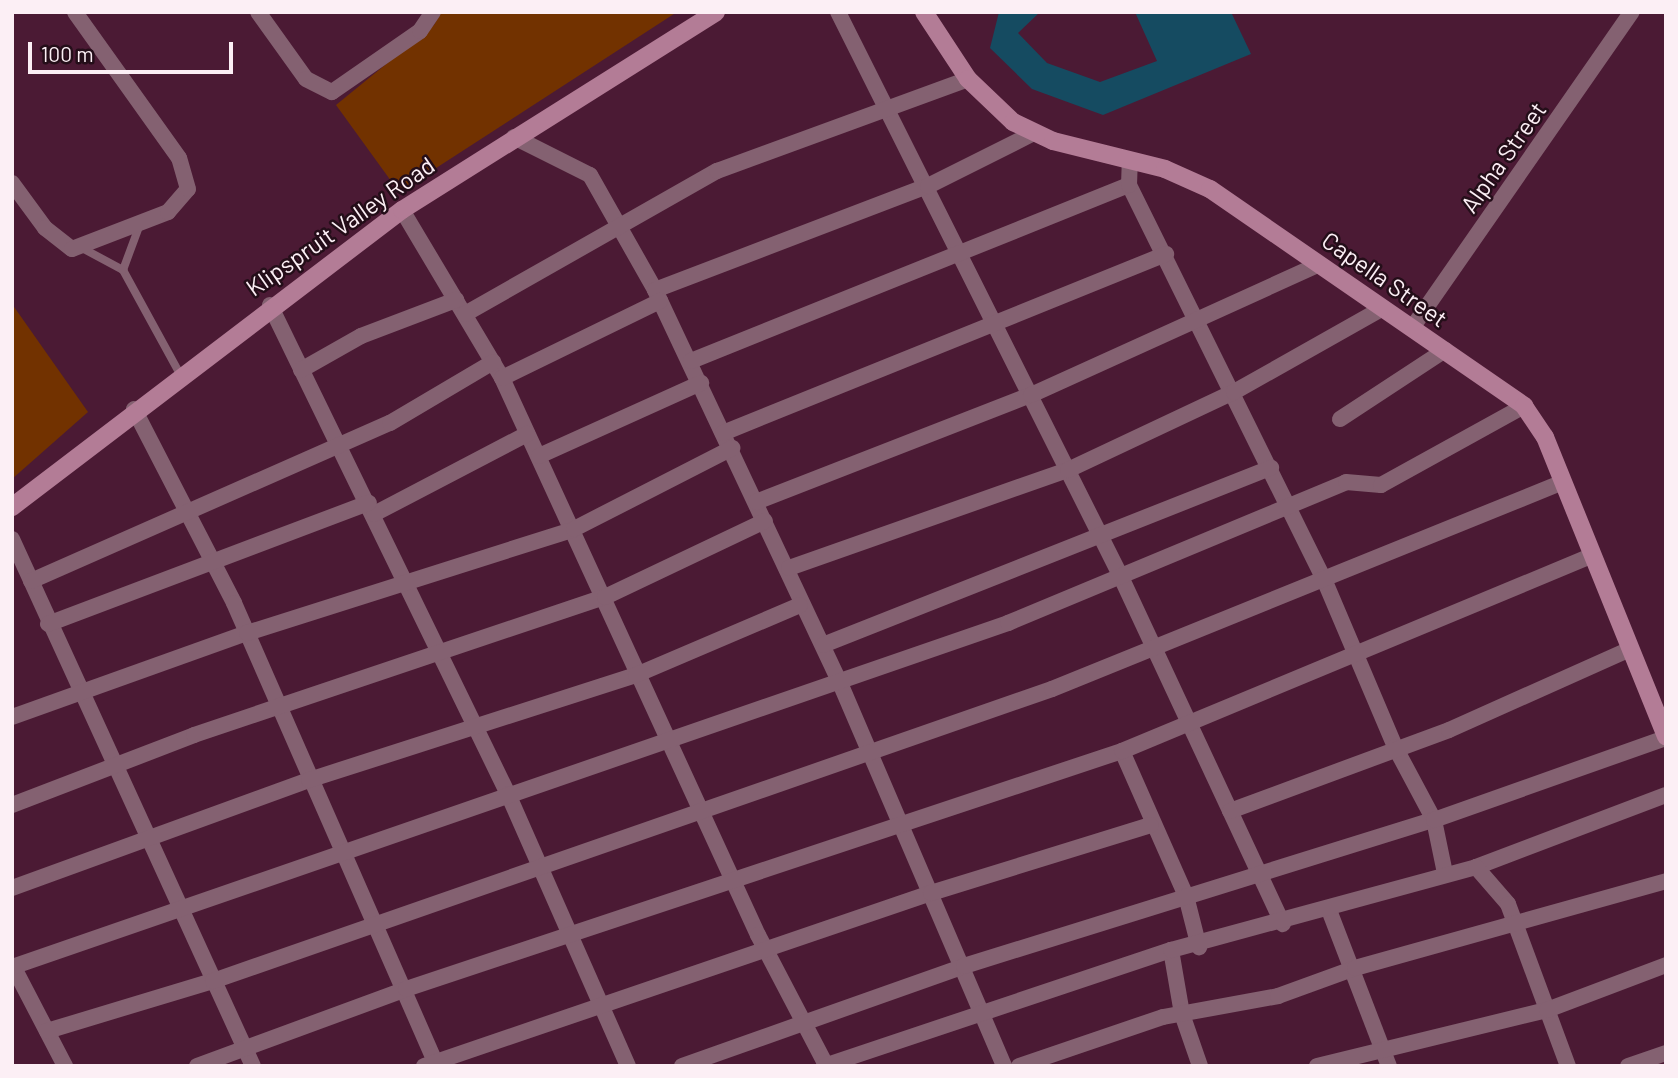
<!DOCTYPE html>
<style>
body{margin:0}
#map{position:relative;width:1678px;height:1078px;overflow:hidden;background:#4b1a34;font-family:Barlow,sans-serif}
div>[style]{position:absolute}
.green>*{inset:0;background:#723200}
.building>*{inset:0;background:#154b61}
.lane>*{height:8px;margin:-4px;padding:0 4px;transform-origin:4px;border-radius:4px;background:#846171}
.street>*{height:16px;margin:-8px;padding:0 8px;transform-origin:8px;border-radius:8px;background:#846171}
.secondary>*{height:18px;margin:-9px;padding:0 9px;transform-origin:9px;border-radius:9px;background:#b37c96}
span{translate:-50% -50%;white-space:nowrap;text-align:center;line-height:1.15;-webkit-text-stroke:5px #240e19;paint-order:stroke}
.street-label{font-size:24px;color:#fceff5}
.frame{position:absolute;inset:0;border:14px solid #fceff5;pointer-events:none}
.scale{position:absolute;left:28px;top:42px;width:205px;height:32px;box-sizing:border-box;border:4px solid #fceff5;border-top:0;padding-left:9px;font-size:21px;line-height:24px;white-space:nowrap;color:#fceff5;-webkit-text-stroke:5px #240e19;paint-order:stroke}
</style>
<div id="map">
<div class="green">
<div style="clip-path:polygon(441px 12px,677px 12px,399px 192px,336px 105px,434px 25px)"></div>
<div style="clip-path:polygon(12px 304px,88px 412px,12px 479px)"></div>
</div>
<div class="building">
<div style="clip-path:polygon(999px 12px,1040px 12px,1018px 33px,1047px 63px,1100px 82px,1157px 61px,1135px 12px,1231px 12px,1251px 54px,1103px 115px,1032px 89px,990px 48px)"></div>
</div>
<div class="lane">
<div style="left:82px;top:248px;width:47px;rotate:28.2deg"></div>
<div style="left:123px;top:270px;width:119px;rotate:61.3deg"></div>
<div style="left:123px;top:270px;width:49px;rotate:-69.7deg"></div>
</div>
<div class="street">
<div style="left:258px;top:12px;width:82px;rotate:54.4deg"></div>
<div style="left:306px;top:79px;width:29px;rotate:27deg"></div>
<div style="left:332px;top:92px;width:107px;rotate:-34.7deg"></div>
<div style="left:420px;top:31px;width:23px;rotate:-56deg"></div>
<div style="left:838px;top:12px;width:632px;rotate:63.39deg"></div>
<div style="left:1121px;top:577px;width:383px;rotate:65deg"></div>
<div style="left:514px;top:137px;width:85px;rotate:26.6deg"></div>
<div style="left:590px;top:175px;width:132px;rotate:60.5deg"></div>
<div style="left:655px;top:290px;width:434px;rotate:64.8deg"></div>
<div style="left:840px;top:683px;width:417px;rotate:66.8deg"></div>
<div style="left:12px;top:183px;width:56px;rotate:53.7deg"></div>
<div style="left:45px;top:228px;width:34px;rotate:38deg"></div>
<div style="left:72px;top:249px;width:103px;rotate:-21.1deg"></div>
<div style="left:168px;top:212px;width:30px;rotate:-49deg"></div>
<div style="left:188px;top:189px;width:32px;rotate:-106deg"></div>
<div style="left:179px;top:158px;width:179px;rotate:-125.5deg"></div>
<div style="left:1129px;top:185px;width:437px;rotate:63.7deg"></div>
<div style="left:1323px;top:577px;width:185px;rotate:67deg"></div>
<div style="left:1395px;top:747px;width:83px;rotate:61.9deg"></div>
<div style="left:1434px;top:820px;width:54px;rotate:78.3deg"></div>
<div style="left:402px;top:210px;width:196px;rotate:59.2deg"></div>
<div style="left:502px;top:378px;width:613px;rotate:65.32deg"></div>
<div style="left:758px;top:935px;width:147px;rotate:62.4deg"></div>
<div style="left:655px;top:290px;width:292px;rotate:-20.9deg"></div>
<div style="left:928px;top:186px;width:119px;rotate:-26.6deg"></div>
<div style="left:270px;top:305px;width:544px;rotate:64.05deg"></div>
<div style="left:508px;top:794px;width:297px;rotate:66.2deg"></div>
<div style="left:465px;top:314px;width:290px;rotate:-29.6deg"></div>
<div style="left:717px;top:171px;width:267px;rotate:-20.1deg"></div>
<div style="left:1412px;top:328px;width:385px;rotate:-55.2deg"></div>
<div style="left:691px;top:361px;width:472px;rotate:-21.9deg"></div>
<div style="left:1129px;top:185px;width:25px;rotate:-88deg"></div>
<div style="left:301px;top:370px;width:69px;rotate:-29.5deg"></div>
<div style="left:361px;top:336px;width:102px;rotate:-20.8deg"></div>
<div style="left:502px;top:378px;width:176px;rotate:-26deg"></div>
<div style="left:134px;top:409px;width:218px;rotate:62.7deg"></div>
<div style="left:234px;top:603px;width:506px;rotate:66.33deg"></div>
<div style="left:1340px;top:419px;width:126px;rotate:-33.3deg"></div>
<div style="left:723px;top:433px;width:478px;rotate:-22deg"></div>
<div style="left:539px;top:456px;width:178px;rotate:-24.3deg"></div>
<div style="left:756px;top:502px;width:295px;rotate:-21.3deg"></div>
<div style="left:1031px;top:395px;width:317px;rotate:-24.4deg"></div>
<div style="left:374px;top:514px;width:173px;rotate:-27.6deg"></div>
<div style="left:12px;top:539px;width:579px;rotate:65.43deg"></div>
<div style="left:789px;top:568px;width:296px;rotate:-19.4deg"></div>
<div style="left:1068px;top:470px;width:183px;rotate:-25.2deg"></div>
<div style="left:1234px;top:392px;width:171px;rotate:-29.4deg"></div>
<div style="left:31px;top:581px;width:392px;rotate:-23.8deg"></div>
<div style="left:390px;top:423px;width:120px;rotate:-30.6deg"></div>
<div style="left:48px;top:624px;width:343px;rotate:-20.7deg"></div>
<div style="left:823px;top:645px;width:482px;rotate:-21.6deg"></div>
<div style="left:12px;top:717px;width:250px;rotate:-19.7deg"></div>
<div style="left:247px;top:633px;width:343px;rotate:-17.6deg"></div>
<div style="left:574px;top:529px;width:178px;rotate:-27.1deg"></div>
<div style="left:1122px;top:751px;width:158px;rotate:66.2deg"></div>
<div style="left:1186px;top:896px;width:53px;rotate:75.7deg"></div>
<div style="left:12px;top:805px;width:195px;rotate:-21deg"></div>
<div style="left:194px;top:735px;width:434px;rotate:-18.6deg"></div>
<div style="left:605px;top:597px;width:177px;rotate:-25.4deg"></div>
<div style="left:1230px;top:811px;width:233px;rotate:-20.3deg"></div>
<div style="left:1449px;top:730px;width:196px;rotate:-24.1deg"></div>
<div style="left:1476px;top:867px;width:203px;rotate:-20.8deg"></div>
<div style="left:12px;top:888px;width:316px;rotate:-20deg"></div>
<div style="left:309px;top:780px;width:343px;rotate:-17.8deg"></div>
<div style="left:636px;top:675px;width:178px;rotate:-23.1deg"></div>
<div style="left:1329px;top:910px;width:167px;rotate:69deg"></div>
<div style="left:1171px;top:950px;width:65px;rotate:80.2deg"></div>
<div style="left:1182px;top:1014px;width:55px;rotate:70.9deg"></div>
<div style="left:13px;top:966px;width:113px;rotate:62.5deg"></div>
<div style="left:12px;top:967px;width:1054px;rotate:-19.05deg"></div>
<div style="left:1008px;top:623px;width:366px;rotate:-22.6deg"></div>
<div style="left:1346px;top:482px;width:35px;rotate:5deg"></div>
<div style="left:1381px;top:485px;width:163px;rotate:-28.9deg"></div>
<div style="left:47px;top:1031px;width:173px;rotate:-16.8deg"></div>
<div style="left:213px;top:981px;width:888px;rotate:-19.19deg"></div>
<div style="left:1052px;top:689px;width:551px;rotate:-22.05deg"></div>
<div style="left:197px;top:1066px;width:223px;rotate:-20.2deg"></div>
<div style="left:406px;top:989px;width:755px;rotate:-18.39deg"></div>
<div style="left:1122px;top:751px;width:508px;rotate:-22.58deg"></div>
<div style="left:424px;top:1066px;width:536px;rotate:-18.84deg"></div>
<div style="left:931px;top:893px;width:230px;rotate:-17.2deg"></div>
<div style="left:682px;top:1066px;width:299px;rotate:-19.5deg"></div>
<div style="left:964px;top:966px;width:492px;rotate:-17.3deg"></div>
<div style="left:1434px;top:820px;width:246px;rotate:-19.5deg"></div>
<div style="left:824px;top:1066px;width:366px;rotate:-18.5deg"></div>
<div style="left:1171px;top:950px;width:316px;rotate:-15.2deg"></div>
<div style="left:1476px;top:867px;width:49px;rotate:49.1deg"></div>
<div style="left:1508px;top:904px;width:173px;rotate:69.7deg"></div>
<div style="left:1019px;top:1066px;width:152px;rotate:-18.8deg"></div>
<div style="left:1163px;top:1017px;width:117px;rotate:-10.3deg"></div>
<div style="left:1278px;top:996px;width:82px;rotate:-20deg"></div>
<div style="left:1355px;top:968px;width:323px;rotate:-15.6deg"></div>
<div style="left:1317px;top:1066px;width:237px;rotate:-13.7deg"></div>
<div style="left:1547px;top:1010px;width:127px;rotate:-20.7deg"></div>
<div style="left:1628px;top:1066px;width:40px;rotate:-18.9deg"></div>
</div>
<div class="secondary">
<div style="left:924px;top:12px;width:80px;rotate:56.7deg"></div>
<div style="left:968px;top:79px;width:62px;rotate:43.7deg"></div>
<div style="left:1013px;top:122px;width:44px;rotate:25.4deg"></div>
<div style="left:1053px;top:141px;width:115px;rotate:14deg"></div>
<div style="left:1165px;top:169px;width:49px;rotate:24deg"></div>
<div style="left:1210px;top:189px;width:382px;rotate:34.6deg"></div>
<div style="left:1524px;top:406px;width:37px;rotate:56deg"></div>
<div style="left:1545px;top:437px;width:323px;rotate:68deg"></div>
<div style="left:12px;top:507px;width:490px;rotate:-37.3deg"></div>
<div style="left:402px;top:210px;width:371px;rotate:-32.2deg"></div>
</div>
<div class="street-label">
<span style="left:1503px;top:157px;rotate:-55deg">Alpha Street</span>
<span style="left:340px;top:226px;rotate:-35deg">Klipspruit Valley Road</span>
<span style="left:1385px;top:279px;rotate:35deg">Capella Street</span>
</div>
<div class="frame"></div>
<div class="scale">100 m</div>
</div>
